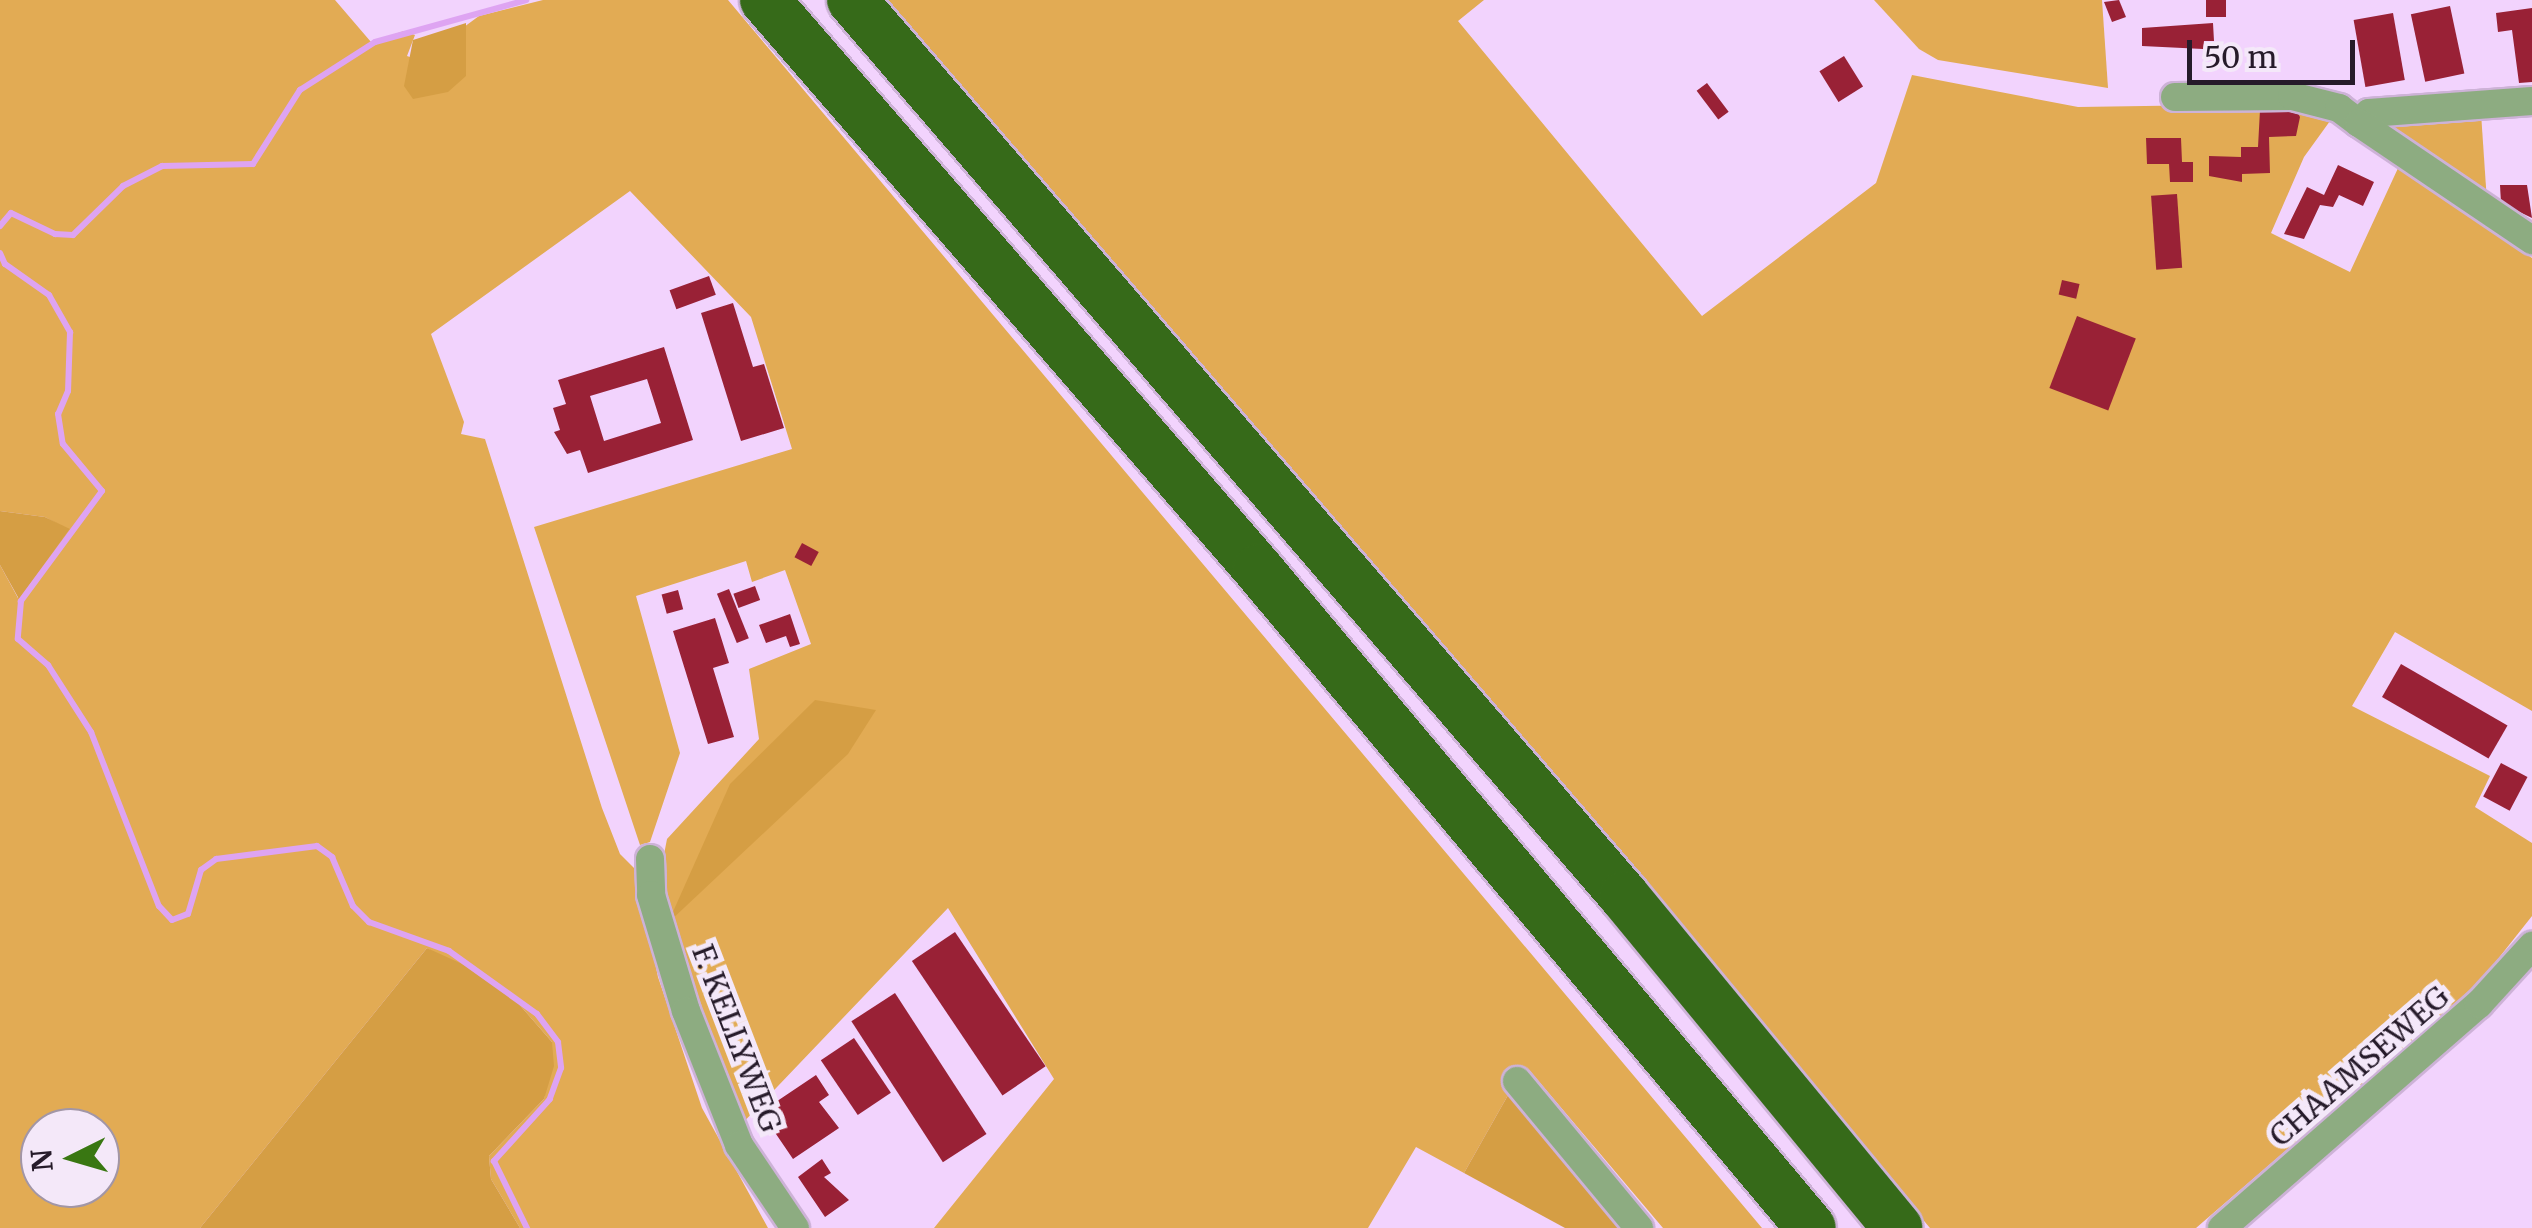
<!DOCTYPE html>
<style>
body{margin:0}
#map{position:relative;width:2532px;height:1228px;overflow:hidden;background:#f2d3fd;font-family:Merriweather,serif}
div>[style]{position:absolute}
.green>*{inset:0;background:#e2ab54}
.forest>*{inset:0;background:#d59e44}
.stream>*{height:6px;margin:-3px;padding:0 3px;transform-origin:3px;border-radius:3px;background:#dea4f2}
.building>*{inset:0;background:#992136;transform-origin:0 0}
.roads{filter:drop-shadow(2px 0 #cdb2d7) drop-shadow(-2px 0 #cdb2d7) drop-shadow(0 2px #cdb2d7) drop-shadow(0 -2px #cdb2d7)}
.minor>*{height:28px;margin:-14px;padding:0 14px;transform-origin:14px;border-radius:14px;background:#8dac81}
.motorway>*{height:50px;margin:-25px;padding:0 25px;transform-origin:25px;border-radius:25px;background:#366a19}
span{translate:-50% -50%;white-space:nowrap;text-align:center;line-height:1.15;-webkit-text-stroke:10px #f4e8f9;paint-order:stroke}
.street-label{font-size:30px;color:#261b2a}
.north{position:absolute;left:20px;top:1108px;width:100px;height:100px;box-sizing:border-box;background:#f4e8f9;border:2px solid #a296a6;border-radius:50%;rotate:265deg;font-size:28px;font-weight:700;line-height:40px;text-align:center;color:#261b2a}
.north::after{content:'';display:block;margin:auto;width:35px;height:45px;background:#397712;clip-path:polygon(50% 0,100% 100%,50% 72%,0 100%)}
.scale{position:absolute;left:2187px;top:40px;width:168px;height:45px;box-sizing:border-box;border:5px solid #261b2a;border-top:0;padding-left:12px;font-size:30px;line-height:35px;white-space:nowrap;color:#261b2a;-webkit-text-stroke:8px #f4e8f9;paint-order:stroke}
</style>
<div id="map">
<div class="green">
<div style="clip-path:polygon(evenodd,0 0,335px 0,371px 42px,404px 31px,415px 35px,407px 56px,466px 76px,464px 27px,479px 16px,543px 0,728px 0,1762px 1228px,1663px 1228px,1530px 1071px,1512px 1088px,1464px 1173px,1416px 1147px,1368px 1228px,934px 1228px,1054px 1079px,948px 908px,735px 1131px,659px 880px,667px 839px,759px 739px,749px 669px,811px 644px,785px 570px,752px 582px,746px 561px,636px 596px,680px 753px,650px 842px,640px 845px,534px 527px,792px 449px,751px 317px,630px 191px,431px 334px,464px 422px,461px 434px,485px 439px,602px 808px,620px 854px,636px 870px,658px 977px,702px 1108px,768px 1228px,520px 1228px,491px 1179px,489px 1156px,544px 1099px,552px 1042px,518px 1003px,427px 948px,200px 1228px,0 1228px,0 565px,18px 598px,69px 530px,45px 517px,0 511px,0 0,40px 1128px,100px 1128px,100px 1188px,40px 1188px,40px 1128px)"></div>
<div style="clip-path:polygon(883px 0,1484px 0,1458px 21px,1702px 316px,1876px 183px,1912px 75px,2078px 107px,2278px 104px,2330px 121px,2304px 157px,2271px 233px,2350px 272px,2399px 166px,2532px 258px,2532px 711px,2395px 632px,2352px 706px,2490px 776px,2475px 807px,2532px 843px,2532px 916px,2475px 988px,2196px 1228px,1930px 1228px,1266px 441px)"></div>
<div style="clip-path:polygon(1874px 0,2102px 0,2108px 88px,1938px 60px,1919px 49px)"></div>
<div style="clip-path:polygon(2481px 113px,2487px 202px,2386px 133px,2382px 122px)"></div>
</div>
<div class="forest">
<div style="clip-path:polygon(466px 23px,466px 76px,448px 92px,413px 99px,404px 86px,413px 40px)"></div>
<div style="clip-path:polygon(0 511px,45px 517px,70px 529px,19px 599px,0 565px)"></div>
<div style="clip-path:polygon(815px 700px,876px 710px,848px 754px,668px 923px,730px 784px)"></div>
<div style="clip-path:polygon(427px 948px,471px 968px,518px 1003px,552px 1042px,554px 1066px,544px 1099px,489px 1156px,491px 1179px,520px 1228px,200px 1228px)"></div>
<div style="clip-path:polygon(1512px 1088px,1629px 1228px,1565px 1228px,1464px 1173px)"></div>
</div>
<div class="stream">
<div style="left:0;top:226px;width:17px;rotate:-50deg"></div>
<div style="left:11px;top:213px;width:49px;rotate:25.5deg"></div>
<div style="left:55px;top:234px;width:18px;rotate:3deg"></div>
<div style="left:73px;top:235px;width:70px;rotate:-44.4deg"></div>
<div style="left:123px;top:186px;width:44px;rotate:-27.1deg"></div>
<div style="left:162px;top:166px;width:91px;rotate:-1.3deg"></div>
<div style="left:253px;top:164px;width:88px;rotate:-57.6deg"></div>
<div style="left:300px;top:90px;width:89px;rotate:-32.6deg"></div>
<div style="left:375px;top:42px;width:157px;rotate:-15.5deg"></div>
<div style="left:0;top:253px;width:12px;rotate:66deg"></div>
<div style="left:5px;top:264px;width:54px;rotate:35.2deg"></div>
<div style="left:49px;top:295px;width:43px;rotate:60.4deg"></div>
<div style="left:70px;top:332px;width:59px;rotate:91.9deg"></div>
<div style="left:68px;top:391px;width:25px;rotate:113deg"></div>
<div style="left:58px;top:414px;width:30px;rotate:81deg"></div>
<div style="left:63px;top:444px;width:61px;rotate:50.3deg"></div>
<div style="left:102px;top:491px;width:137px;rotate:126.4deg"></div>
<div style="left:21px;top:601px;width:38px;rotate:95deg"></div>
<div style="left:18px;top:639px;width:40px;rotate:41deg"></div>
<div style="left:48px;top:665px;width:80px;rotate:57.3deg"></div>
<div style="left:91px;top:732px;width:187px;rotate:68.7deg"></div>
<div style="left:159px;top:906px;width:19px;rotate:47deg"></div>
<div style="left:172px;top:920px;width:17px;rotate:-21deg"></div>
<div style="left:188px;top:914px;width:46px;rotate:-73.5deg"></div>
<div style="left:201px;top:870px;width:19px;rotate:-36deg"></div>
<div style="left:216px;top:859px;width:102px;rotate:-7.3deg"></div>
<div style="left:317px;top:846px;width:19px;rotate:36deg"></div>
<div style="left:332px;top:857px;width:53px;rotate:66.8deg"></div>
<div style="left:353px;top:906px;width:23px;rotate:45deg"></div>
<div style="left:369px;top:922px;width:85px;rotate:19.9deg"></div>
<div style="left:449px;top:951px;width:108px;rotate:35.6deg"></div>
<div style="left:537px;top:1014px;width:35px;rotate:53deg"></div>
<div style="left:558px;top:1042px;width:26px;rotate:83deg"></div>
<div style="left:561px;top:1068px;width:33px;rotate:110deg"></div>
<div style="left:550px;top:1099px;width:84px;rotate:132.1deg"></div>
<div style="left:494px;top:1161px;width:75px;rotate:63.8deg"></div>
</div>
<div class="building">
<div style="clip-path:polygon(2119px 0,2126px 17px,2112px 22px,2104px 2px)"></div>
<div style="left:2206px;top:0;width:20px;height:17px"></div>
<div style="left:2450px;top:6px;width:69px;height:40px;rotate:78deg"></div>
<div style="clip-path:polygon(2532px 8px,2532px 82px,2519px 83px,2512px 30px,2498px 32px,2496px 13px)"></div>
<div style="left:2393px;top:13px;width:68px;height:40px;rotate:80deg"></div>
<div style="clip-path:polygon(2213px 23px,2214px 41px,2204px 41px,2203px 49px,2142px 46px,2142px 28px)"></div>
<div style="left:1844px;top:56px;width:36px;height:29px;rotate:58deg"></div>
<div style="left:1707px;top:83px;width:36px;height:13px;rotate:53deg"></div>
<div style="clip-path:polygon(2260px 110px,2296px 110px,2300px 117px,2296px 136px,2269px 137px,2270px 173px,2242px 174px,2242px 182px,2209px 176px,2209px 156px,2241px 157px,2241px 147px,2258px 147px)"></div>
<div style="clip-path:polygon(2146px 138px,2181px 138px,2182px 162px,2193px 162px,2193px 182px,2170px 182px,2169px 164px,2147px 164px)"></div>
<div style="clip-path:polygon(2338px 165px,2374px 182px,2363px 206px,2339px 195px,2333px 207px,2320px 205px,2304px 239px,2284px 234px,2307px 187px,2324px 195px)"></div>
<div style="clip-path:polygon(2500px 185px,2527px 185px,2532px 218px,2501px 203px)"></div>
<div style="left:2177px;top:194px;width:74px;height:26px;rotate:86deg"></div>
<div style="left:709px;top:276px;width:20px;height:42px;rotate:70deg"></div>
<div style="left:2062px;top:280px;width:18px;height:15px;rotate:13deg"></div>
<div style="clip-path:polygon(733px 303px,753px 367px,764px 364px,784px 428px,741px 441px,701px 313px)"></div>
<div style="left:2077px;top:316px;width:63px;height:77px;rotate:21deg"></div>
<div style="clip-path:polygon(evenodd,664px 347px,693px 440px,588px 473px,580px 450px,567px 454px,554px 432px,560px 430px,553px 408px,566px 404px,558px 380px,664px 347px,647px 379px,661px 423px,604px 441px,590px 396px,647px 379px)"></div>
<div style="left:802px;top:543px;width:19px;height:16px;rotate:28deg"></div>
<div style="left:755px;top:586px;width:15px;height:23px;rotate:70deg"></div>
<div style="left:729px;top:589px;width:53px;height:13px;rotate:68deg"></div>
<div style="left:678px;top:590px;width:20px;height:17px;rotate:75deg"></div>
<div style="clip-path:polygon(790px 614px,800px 644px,790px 647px,786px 636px,766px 643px,759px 625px)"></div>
<div style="clip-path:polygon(715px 618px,729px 663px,713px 668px,734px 737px,708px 744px,673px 631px)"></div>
<div style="left:2401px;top:664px;width:123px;height:38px;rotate:30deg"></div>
<div style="left:2501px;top:763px;width:30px;height:38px;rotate:28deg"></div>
<div style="left:955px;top:932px;width:162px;height:52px;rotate:56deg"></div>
<div style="left:895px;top:993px;width:168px;height:52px;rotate:57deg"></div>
<div style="left:854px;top:1038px;width:66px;height:40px;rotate:56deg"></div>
<div style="clip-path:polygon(816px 1075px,829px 1095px,819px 1102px,839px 1128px,793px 1159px,761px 1112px)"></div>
<div style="clip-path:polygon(822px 1159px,831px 1173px,824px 1177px,849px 1200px,825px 1217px,798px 1177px)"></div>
</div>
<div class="roads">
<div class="minor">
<div style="left:2175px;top:97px;width:117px;rotate:-0.5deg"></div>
<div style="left:2292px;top:96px;width:49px;rotate:14.3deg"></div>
<div style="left:2339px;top:108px;width:25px;rotate:37deg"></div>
<div style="left:2359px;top:123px;width:14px;rotate:-45deg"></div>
<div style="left:2369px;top:113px;width:163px;rotate:-4.2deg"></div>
<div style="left:2359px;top:123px;width:209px;rotate:34.1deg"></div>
<div style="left:650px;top:859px;width:36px;rotate:88deg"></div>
<div style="left:651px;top:895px;width:121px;rotate:73.2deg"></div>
<div style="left:686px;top:1011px;width:144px;rotate:68.4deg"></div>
<div style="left:739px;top:1145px;width:100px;rotate:56deg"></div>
<div style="left:1517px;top:1081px;width:191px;rotate:50.3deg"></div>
<div style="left:2222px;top:1228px;width:341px;rotate:-41.1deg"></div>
<div style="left:2479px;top:1004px;width:79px;rotate:-47.6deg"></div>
</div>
<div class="motorway">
<div style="left:765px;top:0;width:753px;rotate:49.09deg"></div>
<div style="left:1258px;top:569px;width:860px;rotate:50deg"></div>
<div style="left:852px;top:0;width:1183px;rotate:49.25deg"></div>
<div style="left:1624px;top:896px;width:430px;rotate:50.5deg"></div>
</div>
</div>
<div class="street-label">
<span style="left:737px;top:1038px;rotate:69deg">F. KELLYWEG</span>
<span style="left:2359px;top:1066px;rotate:-41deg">CHAAMSEWEG</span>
</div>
<div class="north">N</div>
<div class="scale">50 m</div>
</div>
